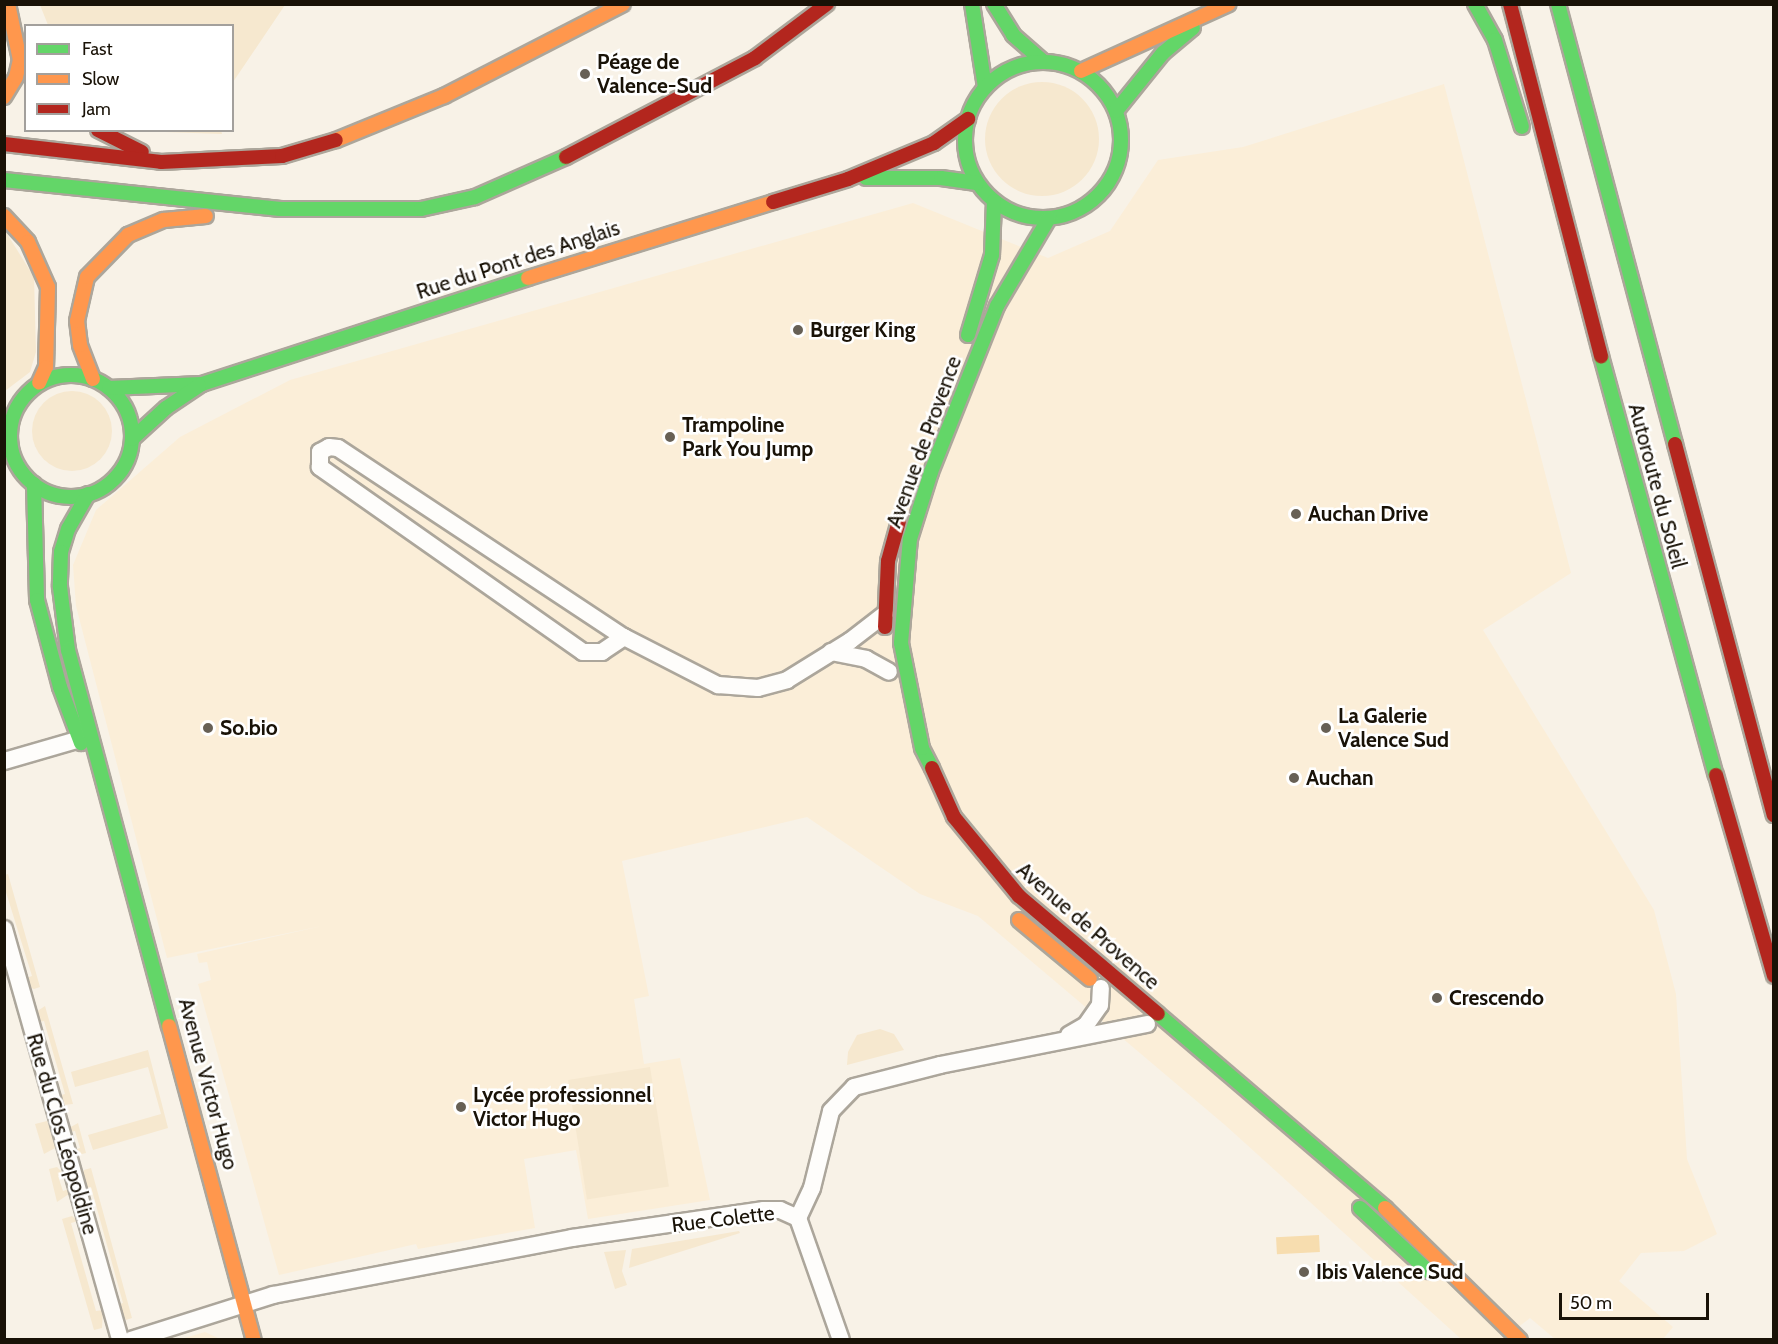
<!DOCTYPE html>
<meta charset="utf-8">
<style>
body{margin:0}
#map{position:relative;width:1778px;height:1344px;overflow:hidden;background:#f8f2e7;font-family:Cabin,sans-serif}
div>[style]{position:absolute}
.built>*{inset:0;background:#fbeed8}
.green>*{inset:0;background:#f6e8cf;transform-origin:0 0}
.round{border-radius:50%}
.water>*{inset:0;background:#f7ddaf;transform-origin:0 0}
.roads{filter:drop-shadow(2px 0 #aca69b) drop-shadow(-2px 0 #aca69b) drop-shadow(0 2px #aca69b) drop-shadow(0 -2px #aca69b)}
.street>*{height:16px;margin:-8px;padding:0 8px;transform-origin:8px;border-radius:8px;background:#fefdfb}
.fast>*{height:14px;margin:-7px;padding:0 7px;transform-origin:7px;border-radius:7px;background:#63d668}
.fast>.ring{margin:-7px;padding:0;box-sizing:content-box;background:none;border:14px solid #63d668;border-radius:50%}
.slow>*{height:14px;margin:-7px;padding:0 7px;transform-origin:7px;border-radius:7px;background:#ff974d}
.jam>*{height:14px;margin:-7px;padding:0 7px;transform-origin:7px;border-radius:7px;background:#b3261e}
.dots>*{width:16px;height:16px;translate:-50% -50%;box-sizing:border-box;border:3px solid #fff;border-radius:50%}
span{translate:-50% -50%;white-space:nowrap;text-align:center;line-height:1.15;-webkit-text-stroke:5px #fff;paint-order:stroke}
.poi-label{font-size:21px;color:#191207;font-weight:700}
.left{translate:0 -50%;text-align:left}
.street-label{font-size:21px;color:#191207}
.frame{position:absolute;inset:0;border:6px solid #191207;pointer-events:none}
.legend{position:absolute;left:24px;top:24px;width:210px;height:108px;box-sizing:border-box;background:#fff;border:2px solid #a3a09c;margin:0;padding:8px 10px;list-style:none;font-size:18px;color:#191207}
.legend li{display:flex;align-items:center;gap:12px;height:30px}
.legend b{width:30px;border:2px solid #a3a09c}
.scale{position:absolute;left:1559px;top:1293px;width:150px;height:27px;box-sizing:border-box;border:3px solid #191207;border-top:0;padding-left:8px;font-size:18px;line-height:21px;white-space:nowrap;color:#191207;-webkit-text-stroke:4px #fff;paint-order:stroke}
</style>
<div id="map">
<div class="built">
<div style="clip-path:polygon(1444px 84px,1571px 573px,1483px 630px,1654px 910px,1676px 994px,1687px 1159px,1717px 1234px,1684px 1251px,1641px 1253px,1619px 1281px,1673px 1327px,1663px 1339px,1555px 1339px,1530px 1318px,1503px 1339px,1461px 1339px,1225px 1125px,978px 916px,920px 894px,807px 817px,622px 861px,649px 996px,634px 999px,644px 1064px,680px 1058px,710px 1200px,588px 1219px,576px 1150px,524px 1159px,535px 1228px,418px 1249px,416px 1244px,279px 1275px,198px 984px,211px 980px,207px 962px,199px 963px,197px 954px,322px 926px,167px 958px,76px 606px,73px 565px,96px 510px,180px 437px,290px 380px,913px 203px,1048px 258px,1110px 231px,1158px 160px,1243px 147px)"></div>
<div style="clip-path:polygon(205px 1332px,220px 1339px,181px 1339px)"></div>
</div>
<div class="green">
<div style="clip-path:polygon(40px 5px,40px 4px,285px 5px,233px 82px,232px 26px,48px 25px)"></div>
<div class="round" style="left:985px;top:82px;width:114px;height:114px"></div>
<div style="clip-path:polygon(221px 130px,222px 134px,136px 131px,136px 130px)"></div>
<div style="clip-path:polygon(4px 229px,34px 277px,36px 352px,30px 372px,5px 391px)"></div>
<div class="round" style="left:32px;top:391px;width:80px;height:80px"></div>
<div style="clip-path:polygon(8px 874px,40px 987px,34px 989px,29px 987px,26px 978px,32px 976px,5px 889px,4px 875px)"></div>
<div style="clip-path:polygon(45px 1006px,73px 1104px,63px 1105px,58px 1096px,65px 1094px,44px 1021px,39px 1022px,36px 1012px)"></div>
<div style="clip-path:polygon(880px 1029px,894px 1034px,904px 1050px,847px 1065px,848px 1052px,857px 1035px)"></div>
<div style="clip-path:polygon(148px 1050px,168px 1128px,93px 1150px,88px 1135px,161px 1114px,148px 1067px,75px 1087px,71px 1072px)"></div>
<div style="left:650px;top:1067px;width:121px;height:83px;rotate:81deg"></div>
<div style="clip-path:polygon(47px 1121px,57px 1147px,44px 1154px,35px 1124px)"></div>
<div style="clip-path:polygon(78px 1123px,86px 1153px,78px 1155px,74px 1150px,80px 1148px,75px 1131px,70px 1132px,69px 1128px)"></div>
<div style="clip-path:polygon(57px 1167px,64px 1174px,58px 1176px,63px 1191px,69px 1189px,69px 1194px,57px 1202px,49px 1169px)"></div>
<div style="clip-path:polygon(91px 1168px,132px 1318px,126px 1320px,117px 1305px,123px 1303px,91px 1187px,85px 1188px,81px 1176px,84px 1170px)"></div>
<div style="clip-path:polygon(72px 1216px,78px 1221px,71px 1223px,96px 1311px,103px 1310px,102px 1328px,94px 1330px,62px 1219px)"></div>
<div style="clip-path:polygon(739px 1231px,740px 1233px,629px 1268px,632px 1249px)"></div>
<div style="clip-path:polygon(626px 1250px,622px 1271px,627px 1285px,615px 1289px,604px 1252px)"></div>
</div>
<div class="water">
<div style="left:1319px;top:1235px;width:17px;height:43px;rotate:87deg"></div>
</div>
<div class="roads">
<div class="street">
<div style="left:624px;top:637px;width:27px;rotate:146deg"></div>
<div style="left:602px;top:652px;width:19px;rotate:180deg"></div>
<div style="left:583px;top:652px;width:322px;rotate:-144.9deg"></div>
<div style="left:320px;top:467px;width:15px;rotate:-90deg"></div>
<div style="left:320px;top:452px;width:10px;rotate:-29deg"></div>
<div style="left:329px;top:447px;width:9px;rotate:6deg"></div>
<div style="left:338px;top:448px;width:343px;rotate:33.5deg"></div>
<div style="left:624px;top:637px;width:106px;rotate:27.1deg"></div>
<div style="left:718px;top:685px;width:40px;rotate:4.3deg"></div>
<div style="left:758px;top:688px;width:30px;rotate:-15deg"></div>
<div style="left:787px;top:680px;width:74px;rotate:-31.8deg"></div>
<div style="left:850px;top:641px;width:44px;rotate:-37.6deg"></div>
<div style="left:831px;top:652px;width:36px;rotate:11deg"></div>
<div style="left:866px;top:659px;width:26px;rotate:29deg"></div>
<div style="left:4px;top:761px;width:79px;rotate:-16.1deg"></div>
<div style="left:4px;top:929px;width:427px;rotate:74.2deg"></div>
<div style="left:1069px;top:1035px;width:20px;rotate:-30deg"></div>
<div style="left:1086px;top:1025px;width:24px;rotate:-55deg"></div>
<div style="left:1100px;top:1005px;width:17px;rotate:-87deg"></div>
<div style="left:798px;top:1218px;width:33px;rotate:-65deg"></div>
<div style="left:812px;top:1188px;width:79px;rotate:-76.1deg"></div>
<div style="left:831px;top:1111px;width:33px;rotate:-46deg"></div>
<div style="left:854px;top:1087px;width:89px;rotate:-14.3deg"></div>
<div style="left:940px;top:1065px;width:211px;rotate:-11.2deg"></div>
<div style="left:798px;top:1218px;width:129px;rotate:70.6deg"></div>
<div style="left:131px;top:1340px;width:149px;rotate:-17.6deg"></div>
<div style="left:273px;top:1295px;width:304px;rotate:-10.8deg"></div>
<div style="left:572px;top:1238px;width:194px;rotate:-8.3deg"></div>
<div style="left:764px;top:1210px;width:16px"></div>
<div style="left:780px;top:1210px;width:20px;rotate:24deg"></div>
</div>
<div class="fast">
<div style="left:972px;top:4px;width:84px;rotate:81.1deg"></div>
<div style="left:994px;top:4px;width:36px;rotate:58deg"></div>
<div style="left:1013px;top:35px;width:41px;rotate:41.1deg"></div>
<div style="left:1475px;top:4px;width:41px;rotate:60.9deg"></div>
<div style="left:1495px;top:40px;width:91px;rotate:72.8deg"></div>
<div style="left:1558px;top:4px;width:455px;rotate:75.1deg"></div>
<div class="ring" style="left:965px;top:62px;width:142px;height:142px"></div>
<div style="left:1116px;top:111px;width:75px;rotate:-51deg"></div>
<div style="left:1163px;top:53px;width:39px;rotate:-40deg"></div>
<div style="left:866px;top:178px;width:75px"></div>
<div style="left:941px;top:178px;width:36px;rotate:8deg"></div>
<div style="left:4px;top:180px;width:278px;rotate:6deg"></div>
<div style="left:280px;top:209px;width:141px"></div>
<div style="left:421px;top:209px;width:55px;rotate:-12.5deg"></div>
<div style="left:475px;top:197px;width:99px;rotate:-23.7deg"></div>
<div style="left:968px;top:335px;width:84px;rotate:-73.3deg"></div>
<div style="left:992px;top:255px;width:54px;rotate:-87.9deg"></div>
<div style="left:1601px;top:356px;width:434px;rotate:74.7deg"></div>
<div class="ring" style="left:10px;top:375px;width:108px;height:108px"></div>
<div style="left:109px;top:388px;width:93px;rotate:-2.5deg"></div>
<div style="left:202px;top:384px;width:343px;rotate:-18deg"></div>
<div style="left:132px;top:439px;width:46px;rotate:-42.4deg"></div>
<div style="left:166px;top:408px;width:40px;rotate:-34deg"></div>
<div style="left:34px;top:484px;width:116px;rotate:88.5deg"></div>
<div style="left:37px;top:600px;width:90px;rotate:75.2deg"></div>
<div style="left:60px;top:687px;width:60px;rotate:69.4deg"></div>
<div style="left:88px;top:494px;width:40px;rotate:119.7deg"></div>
<div style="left:68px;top:529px;width:24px;rotate:107deg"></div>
<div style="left:61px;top:552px;width:35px;rotate:92deg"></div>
<div style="left:60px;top:587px;width:64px;rotate:82.8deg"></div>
<div style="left:68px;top:650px;width:389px;rotate:75deg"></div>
<div style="left:932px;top:768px;width:22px;rotate:-117deg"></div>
<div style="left:922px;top:748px;width:107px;rotate:-101.3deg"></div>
<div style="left:901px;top:643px;width:104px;rotate:-85.1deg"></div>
<div style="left:910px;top:539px;width:70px;rotate:-72.6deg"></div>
<div style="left:931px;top:472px;width:179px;rotate:-68.3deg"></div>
<div style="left:997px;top:306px;width:102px;rotate:-59.4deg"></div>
<div style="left:1158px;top:1014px;width:299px;rotate:40.5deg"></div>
<div style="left:1360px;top:1208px;width:93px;rotate:42.8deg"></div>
</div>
<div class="slow">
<div style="left:1081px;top:71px;width:162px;rotate:-24.4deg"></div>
<div style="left:4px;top:97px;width:23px;rotate:-59deg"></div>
<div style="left:16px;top:77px;width:17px;rotate:-77deg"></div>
<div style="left:20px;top:60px;width:57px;rotate:-102.1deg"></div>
<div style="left:336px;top:140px;width:117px;rotate:-22.2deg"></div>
<div style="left:444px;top:96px;width:201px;rotate:-27.2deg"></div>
<div style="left:4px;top:216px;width:35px;rotate:47deg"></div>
<div style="left:28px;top:242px;width:49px;rotate:66deg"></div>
<div style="left:48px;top:287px;width:80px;rotate:91.4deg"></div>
<div style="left:46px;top:367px;width:17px;rotate:114deg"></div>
<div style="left:528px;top:278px;width:257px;rotate:-17.2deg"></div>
<div style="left:93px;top:379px;width:36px;rotate:-111deg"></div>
<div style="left:80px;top:345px;width:24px;rotate:-97deg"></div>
<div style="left:77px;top:321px;width:45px;rotate:-77.2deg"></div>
<div style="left:87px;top:277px;width:59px;rotate:-45.7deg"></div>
<div style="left:128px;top:235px;width:39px;rotate:-23deg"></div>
<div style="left:164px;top:220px;width:42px;rotate:-5.4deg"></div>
<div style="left:1019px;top:920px;width:92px;rotate:39.7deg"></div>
<div style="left:169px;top:1026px;width:325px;rotate:74.9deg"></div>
<div style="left:1385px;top:1208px;width:189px;rotate:44.4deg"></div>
</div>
<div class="jam">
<div style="left:1510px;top:4px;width:364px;rotate:75.5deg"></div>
<div style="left:98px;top:130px;width:49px;rotate:26.6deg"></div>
<div style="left:4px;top:144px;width:158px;rotate:6.5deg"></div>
<div style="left:161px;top:162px;width:121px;rotate:-2.8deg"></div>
<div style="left:282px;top:156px;width:56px;rotate:-16.5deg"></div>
<div style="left:566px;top:157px;width:213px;rotate:-27.6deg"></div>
<div style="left:755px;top:58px;width:90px;rotate:-36.9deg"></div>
<div style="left:773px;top:202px;width:78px;rotate:-17deg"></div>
<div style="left:848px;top:179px;width:93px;rotate:-22.7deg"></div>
<div style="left:934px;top:143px;width:42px;rotate:-35.2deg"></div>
<div style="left:1675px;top:444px;width:384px;rotate:75.1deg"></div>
<div style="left:885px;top:627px;width:66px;rotate:-87.4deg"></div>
<div style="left:888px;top:561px;width:41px;rotate:-74.6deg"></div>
<div style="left:932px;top:768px;width:54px;rotate:65.8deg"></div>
<div style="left:954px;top:817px;width:102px;rotate:50.6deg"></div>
<div style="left:1019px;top:896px;width:182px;rotate:40.3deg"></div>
<div style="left:1716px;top:775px;width:209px;rotate:73.9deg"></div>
</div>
</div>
<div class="dots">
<div style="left:585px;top:74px;background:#676055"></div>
<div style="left:798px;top:330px;background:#676055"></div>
<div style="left:670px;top:437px;background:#676055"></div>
<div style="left:1296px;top:514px;background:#676055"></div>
<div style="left:208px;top:728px;background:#676055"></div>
<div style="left:1326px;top:728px;background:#676055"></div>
<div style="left:1294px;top:778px;background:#676055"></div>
<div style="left:1437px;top:998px;background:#676055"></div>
<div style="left:461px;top:1107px;background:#676055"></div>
<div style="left:1304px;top:1272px;background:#676055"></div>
</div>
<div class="poi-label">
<span class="left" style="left:597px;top:74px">Péage de<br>Valence-Sud</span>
<span class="left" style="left:810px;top:330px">Burger King</span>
<span class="left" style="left:682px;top:437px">Trampoline<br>Park You Jump</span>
<span class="left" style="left:1308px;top:514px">Auchan Drive</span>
<span class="left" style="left:1338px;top:728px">La Galerie<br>Valence Sud</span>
<span class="left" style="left:220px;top:728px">So.bio</span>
<span class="left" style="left:1306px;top:778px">Auchan</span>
<span class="left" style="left:1449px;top:998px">Crescendo</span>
<span class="left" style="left:473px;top:1107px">Lycée professionnel<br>Victor Hugo</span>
<span class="left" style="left:1316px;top:1272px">Ibis Valence Sud</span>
</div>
<div class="street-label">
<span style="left:518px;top:260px;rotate:-18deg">Rue du Pont des Anglais</span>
<span style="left:924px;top:442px;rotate:-70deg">Avenue de Provence</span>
<span style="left:1657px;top:486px;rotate:75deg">Autoroute du Soleil</span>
<span style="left:1088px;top:926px;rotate:41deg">Avenue de Provence</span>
<span style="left:208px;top:1084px;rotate:75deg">Avenue Victor Hugo</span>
<span style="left:62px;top:1134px;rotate:74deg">Rue du Clos Léopoldine</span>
<span style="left:723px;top:1219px;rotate:-7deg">Rue Colette</span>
</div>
<div class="frame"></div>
<ul class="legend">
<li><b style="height:8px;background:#63d668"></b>Fast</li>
<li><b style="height:8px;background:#ff974d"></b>Slow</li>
<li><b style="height:8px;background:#b3261e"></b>Jam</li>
</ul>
<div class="scale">50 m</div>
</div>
